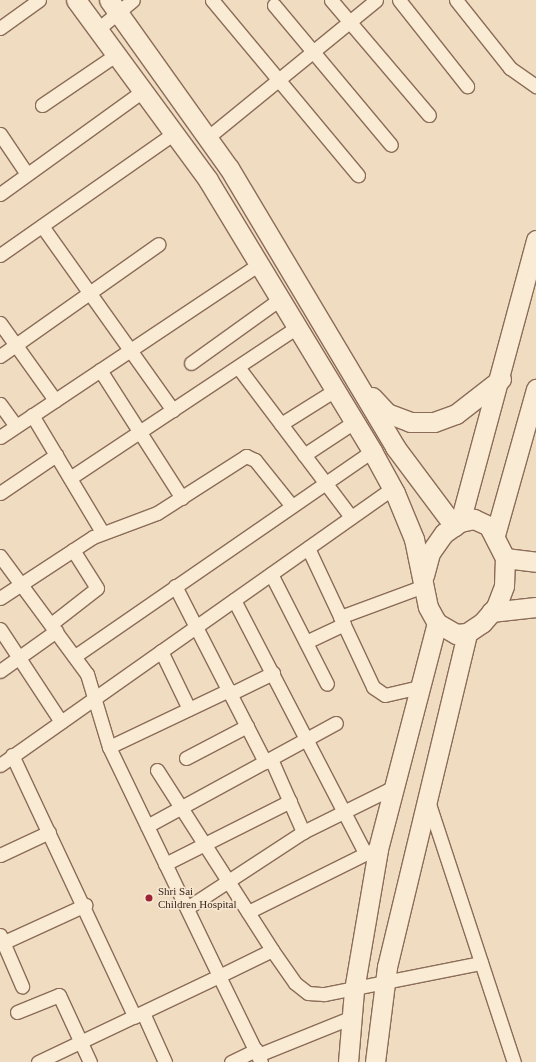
<!DOCTYPE html>
<style>
body{margin:0}
#map{position:relative;width:536px;height:1062px;overflow:hidden;background:#f0dcc1;font-family:Georgia,serif}
div>[style]{position:absolute}
.roads{filter:drop-shadow(1px 0 #8b6c58) drop-shadow(-1px 0 #8b6c58) drop-shadow(0 1px #8b6c58) drop-shadow(0 -1px #8b6c58)}
.street>*{height:13px;margin:-6.5px;padding:0 6.5px;transform-origin:6.5px;border-radius:6.5px;background:#faebd5}
.secondary>*{height:19px;margin:-9.5px;padding:0 9.5px;transform-origin:9.5px;border-radius:9.5px;background:#faebd5}
.dots>*{width:11px;height:11px;translate:-50% -50%;box-sizing:border-box;border:2px solid #f7e7d1;border-radius:50%}
span{translate:-50% -50%;white-space:nowrap;text-align:center;line-height:1.15;-webkit-text-stroke:3px #f7e7d1;paint-order:stroke}
.poi-label{font-size:11px;color:#3a271d}
.left{translate:0 -50%;text-align:left}
</style>
<div id="map">
<div class="roads">
<div class="street">
<div style="left:212px;top:0;width:228px;rotate:50.2deg"></div>
<div style="left:331px;top:0;width:151px;rotate:49.6deg"></div>
<div style="left:399px;top:0;width:110px;rotate:51.7deg"></div>
<div style="left:456px;top:0;width:87px;rotate:51.5deg"></div>
<div style="left:510px;top:68px;width:32px;rotate:35deg"></div>
<div style="left:274px;top:5px;width:182px;rotate:50.1deg"></div>
<div style="left:0;top:28px;width:48px;rotate:-35.7deg"></div>
<div style="left:98px;top:29px;width:45px;rotate:-39.6deg"></div>
<div style="left:42px;top:105px;width:91px;rotate:-34.2deg"></div>
<div style="left:0;top:134px;width:48px;rotate:56deg"></div>
<div style="left:207px;top:138px;width:218px;rotate:-39.2deg"></div>
<div style="left:0;top:194px;width:176px;rotate:-35.8deg"></div>
<div style="left:42px;top:226px;width:226px;rotate:54.6deg"></div>
<div style="left:0;top:255px;width:213px;rotate:-35deg"></div>
<div style="left:0;top:323px;width:95px;rotate:54.5deg"></div>
<div style="left:0;top:356px;width:194px;rotate:-35.2deg"></div>
<div style="left:191px;top:363px;width:110px;rotate:-35.7deg"></div>
<div style="left:238px;top:367px;width:188px;rotate:53deg"></div>
<div style="left:100px;top:370px;width:152px;rotate:57.4deg"></div>
<div style="left:0;top:404px;width:27px;rotate:54deg"></div>
<div style="left:32px;top:415px;width:136px;rotate:59.1deg"></div>
<div style="left:281px;top:424px;width:64px;rotate:-32.2deg"></div>
<div style="left:0;top:437px;width:311px;rotate:-33.7deg"></div>
<div style="left:304px;top:455px;width:60px;rotate:-33.4deg"></div>
<div style="left:70px;top:478px;width:273px;rotate:-33.6deg"></div>
<div style="left:0;top:493px;width:68px;rotate:-34.2deg"></div>
<div style="left:308px;top:548px;width:153px;rotate:64.9deg"></div>
<div style="left:373px;top:687px;width:14px;rotate:34deg"></div>
<div style="left:385px;top:695px;width:35px;rotate:-13deg"></div>
<div style="left:0;top:556px;width:147px;rotate:53.6deg"></div>
<div style="left:87px;top:674px;width:76px;rotate:73.2deg"></div>
<div style="left:109px;top:747px;width:254px;rotate:64.3deg"></div>
<div style="left:219px;top:976px;width:59px;rotate:-26.1deg"></div>
<div style="left:272px;top:950px;width:40px;rotate:55.1deg"></div>
<div style="left:295px;top:983px;width:16px;rotate:38deg"></div>
<div style="left:308px;top:993px;width:16px;rotate:4deg"></div>
<div style="left:324px;top:994px;width:160px;rotate:-11.2deg"></div>
<div style="left:271px;top:574px;width:123px;rotate:63deg"></div>
<div style="left:175px;top:586px;width:198px;rotate:62.9deg"></div>
<div style="left:0;top:598px;width:111px;rotate:-33.3deg"></div>
<div style="left:93px;top:537px;width:68px;rotate:-20.6deg"></div>
<div style="left:157px;top:513px;width:106px;rotate:-32.6deg"></div>
<div style="left:246px;top:456px;width:10px;rotate:24deg"></div>
<div style="left:255px;top:460px;width:58px;rotate:51.3deg"></div>
<div style="left:234px;top:600px;width:283px;rotate:62.6deg"></div>
<div style="left:340px;top:617px;width:90px;rotate:-20.3deg"></div>
<div style="left:51px;top:624px;width:58px;rotate:-38deg"></div>
<div style="left:97px;top:588px;width:45px;rotate:-122.3deg"></div>
<div style="left:0;top:629px;width:111px;rotate:56.7deg"></div>
<div style="left:306px;top:642px;width:42px;rotate:-25.3deg"></div>
<div style="left:161px;top:651px;width:64px;rotate:64.2deg"></div>
<div style="left:75px;top:656px;width:361px;rotate:-34.6deg"></div>
<div style="left:0;top:671px;width:69px;rotate:-35.5deg"></div>
<div style="left:230px;top:694px;width:48px;rotate:-26deg"></div>
<div style="left:109px;top:747px;width:133px;rotate:-25.4deg"></div>
<div style="left:12px;top:755px;width:289px;rotate:64.9deg"></div>
<div style="left:186px;top:758px;width:69px;rotate:-27.7deg"></div>
<div style="left:271px;top:759px;width:80px;rotate:66.3deg"></div>
<div style="left:0;top:765px;width:480px;rotate:-35.2deg"></div>
<div style="left:157px;top:770px;width:214px;rotate:57.4deg"></div>
<div style="left:429px;top:804px;width:272px;rotate:71.8deg"></div>
<div style="left:147px;top:826px;width:215px;rotate:-28.6deg"></div>
<div style="left:0;top:855px;width:54px;rotate:-25.1deg"></div>
<div style="left:165px;top:864px;width:140px;rotate:-26.7deg"></div>
<div style="left:187px;top:908px;width:139px;rotate:-33.2deg"></div>
<div style="left:303px;top:832px;width:99px;rotate:-26.3deg"></div>
<div style="left:248px;top:912px;width:140px;rotate:-26.4deg"></div>
<div style="left:0;top:935px;width:56px;rotate:66.7deg"></div>
<div style="left:0;top:944px;width:94px;rotate:-24.6deg"></div>
<div style="left:17px;top:1012px;width:45px;rotate:-22deg"></div>
<div style="left:59px;top:995px;width:74px;rotate:65.2deg"></div>
<div style="left:143px;top:1013px;width:54px;rotate:65.8deg"></div>
<div style="left:258px;top:1055px;width:101px;rotate:-22deg"></div>
<div style="left:38px;top:1062px;width:200px;rotate:-25.4deg"></div>
<div style="left:219px;top:976px;width:96px;rotate:64deg"></div>
<div style="left:231px;top:1062px;width:28px;rotate:-26deg"></div>
</div>
<div class="secondary">
<div style="left:76px;top:0;width:223px;rotate:53.7deg"></div>
<div style="left:208px;top:180px;width:317px;rotate:58.8deg"></div>
<div style="left:372px;top:451px;width:48px;rotate:61.3deg"></div>
<div style="left:395px;top:493px;width:50px;rotate:67.6deg"></div>
<div style="left:414px;top:539px;width:69px;rotate:78.4deg"></div>
<div style="left:428px;top:607px;width:18px;rotate:61deg"></div>
<div style="left:437px;top:623px;width:22px;rotate:30deg"></div>
<div style="left:456px;top:634px;width:11px;rotate:-5deg"></div>
<div style="left:467px;top:633px;width:18px;rotate:-34deg"></div>
<div style="left:482px;top:623px;width:21px;rotate:-49deg"></div>
<div style="left:496px;top:607px;width:22px;rotate:-69deg"></div>
<div style="left:504px;top:586px;width:28px;rotate:-88deg"></div>
<div style="left:505px;top:558px;width:36px;rotate:-117deg"></div>
<div style="left:489px;top:526px;width:17px;rotate:-155deg"></div>
<div style="left:474px;top:519px;width:14px;rotate:168deg"></div>
<div style="left:460px;top:522px;width:19px;rotate:145deg"></div>
<div style="left:444px;top:533px;width:24px;rotate:125deg"></div>
<div style="left:430px;top:553px;width:23px;rotate:105deg"></div>
<div style="left:109px;top:0;width:206px;rotate:54.5deg"></div>
<div style="left:229px;top:168px;width:325px;rotate:59.2deg"></div>
<div style="left:395px;top:447px;width:99px;rotate:53.2deg"></div>
<div style="left:372px;top:397px;width:22px;rotate:47deg"></div>
<div style="left:387px;top:413px;width:25px;rotate:21deg"></div>
<div style="left:410px;top:422px;width:24px"></div>
<div style="left:434px;top:422px;width:23px;rotate:-20deg"></div>
<div style="left:456px;top:414px;width:57px;rotate:-37.9deg"></div>
<div style="left:460px;top:522px;width:292px;rotate:-74.9deg"></div>
<div style="left:495px;top:535px;width:152px;rotate:-74.3deg"></div>
<div style="left:505px;top:558px;width:31px;rotate:7deg"></div>
<div style="left:491px;top:612px;width:45px;rotate:-6.3deg"></div>
<div style="left:348px;top:1062px;width:72px;rotate:-85.2deg"></div>
<div style="left:354px;top:990px;width:143px;rotate:-80.3deg"></div>
<div style="left:378px;top:849px;width:234px;rotate:-75.4deg"></div>
<div style="left:375px;top:1062px;width:96px;rotate:-82.8deg"></div>
<div style="left:387px;top:967px;width:343px;rotate:-76.5deg"></div>
</div>
</div>
<div class="dots">
<div style="left:149px;top:898px;background:#9d2434"></div>
</div>
<div class="poi-label">
<span class="left" style="left:158px;top:898px">Shri Sai<br>Children Hospital</span>
</div>
</div>
